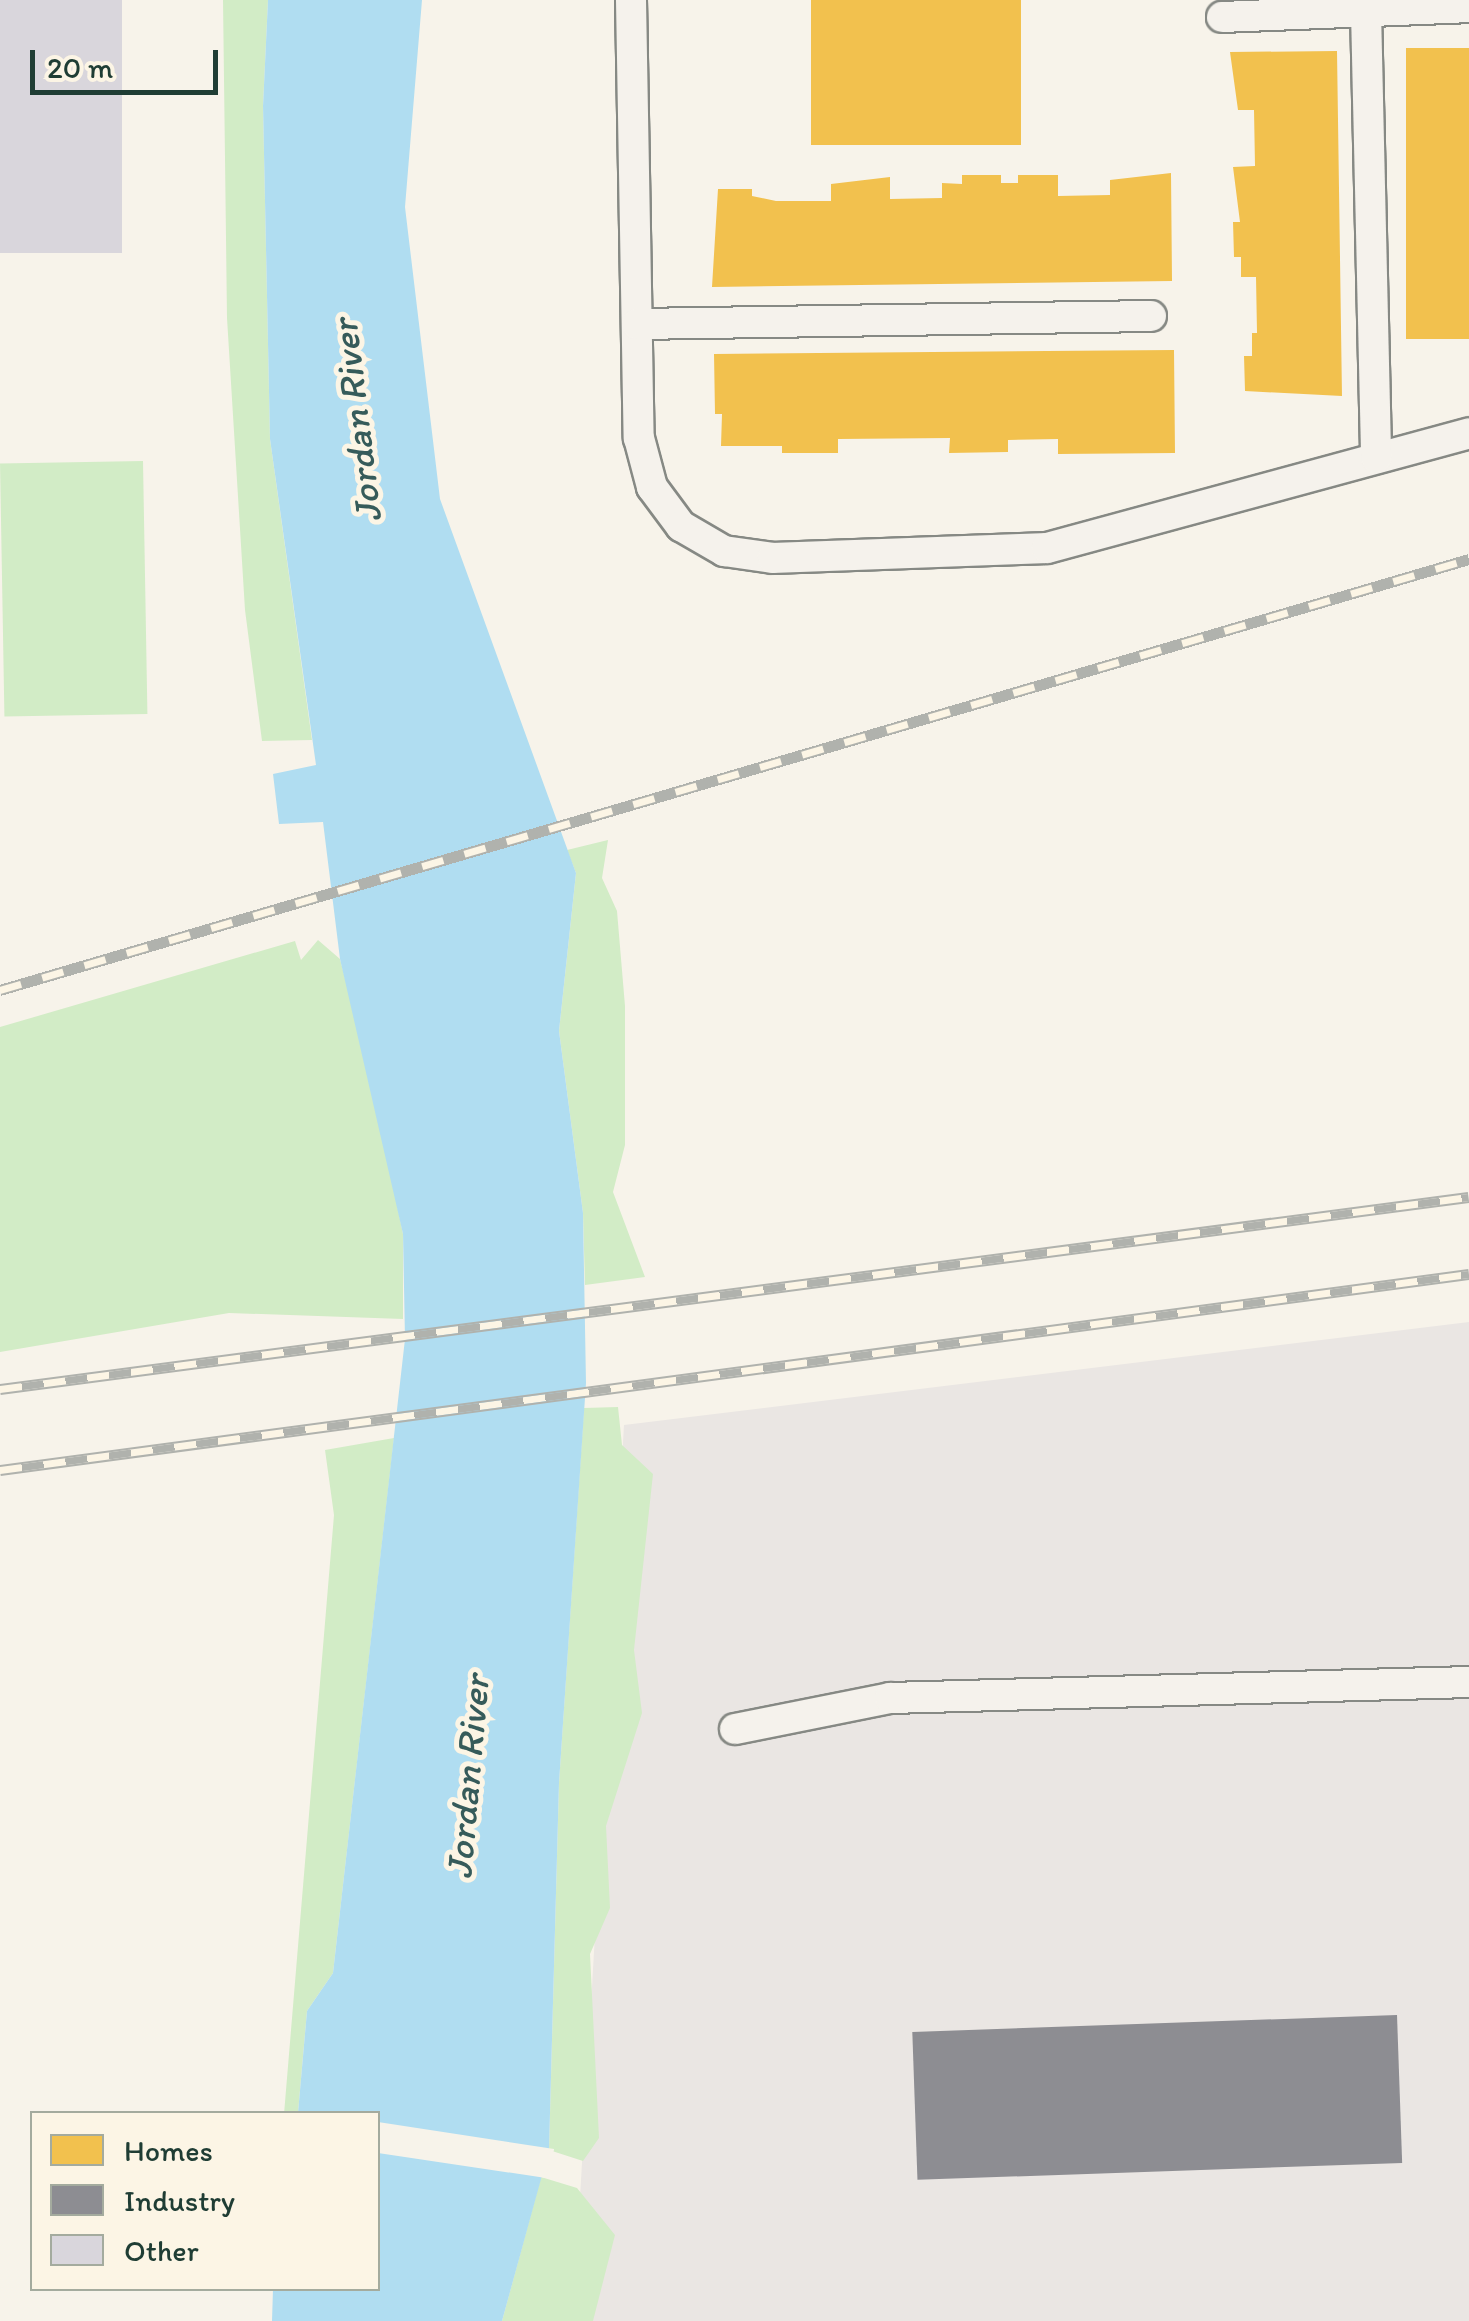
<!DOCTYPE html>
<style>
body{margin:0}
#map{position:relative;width:1469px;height:2321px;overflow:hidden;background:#f7f3ea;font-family:Itim,sans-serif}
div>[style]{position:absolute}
.built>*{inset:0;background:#eae6e3}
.green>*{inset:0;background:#d2ecc6;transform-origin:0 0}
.water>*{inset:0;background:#b0ddf1}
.pier>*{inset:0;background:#f7f3ea}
.homes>*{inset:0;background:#f2c14e;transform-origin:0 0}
.industry>*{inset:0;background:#8d8d92;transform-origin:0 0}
.building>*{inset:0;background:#d9d6dc;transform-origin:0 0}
.roads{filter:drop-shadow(2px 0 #868984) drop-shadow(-2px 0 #868984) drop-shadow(0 2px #868984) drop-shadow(0 -2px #868984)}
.service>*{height:30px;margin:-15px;padding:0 15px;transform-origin:15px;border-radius:15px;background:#f5f2ec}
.rail>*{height:11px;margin-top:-5.5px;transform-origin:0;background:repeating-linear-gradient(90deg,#fcf5e5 0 22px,#b0b2ad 0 44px);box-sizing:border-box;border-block:2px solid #b0b2ad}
span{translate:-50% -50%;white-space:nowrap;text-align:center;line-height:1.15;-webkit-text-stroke:10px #fcf5e5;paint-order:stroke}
.water-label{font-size:38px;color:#365b5a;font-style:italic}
.legend{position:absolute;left:30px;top:2111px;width:350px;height:180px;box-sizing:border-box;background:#fcf5e5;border:2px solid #a4ab9e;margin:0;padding:12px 18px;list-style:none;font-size:30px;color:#1f3d34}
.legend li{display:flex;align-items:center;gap:20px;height:50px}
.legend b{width:50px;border:2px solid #a4ab9e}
.scale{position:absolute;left:30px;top:50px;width:188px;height:45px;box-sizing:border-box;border:5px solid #1f3d34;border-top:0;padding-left:12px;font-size:30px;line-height:35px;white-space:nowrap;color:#1f3d34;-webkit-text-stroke:8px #fcf5e5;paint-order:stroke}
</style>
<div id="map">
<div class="built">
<div style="clip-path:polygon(1469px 1322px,1469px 2321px,573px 2321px,624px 1425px)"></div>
</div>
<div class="green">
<div style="clip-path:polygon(223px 0,268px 0,263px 106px,270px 439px,312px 740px,262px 741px,245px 610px,227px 318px)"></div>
<div style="left:143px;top:461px;width:253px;height:143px;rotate:89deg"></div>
<div style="clip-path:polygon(608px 840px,602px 878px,617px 911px,625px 1006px,625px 1145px,613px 1192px,645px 1277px,585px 1285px,583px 1213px,559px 1031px,576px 873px,567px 850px)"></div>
<div style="clip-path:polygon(318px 940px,340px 959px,371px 1078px,403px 1234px,403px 1319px,229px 1313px,0 1352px,0 1027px,295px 941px,301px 960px)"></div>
<div style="clip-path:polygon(618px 1407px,622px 1445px,653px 1474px,634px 1650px,642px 1713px,606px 1826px,610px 1908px,590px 1954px,599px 2138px,583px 2161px,549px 2150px,559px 1783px,584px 1408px)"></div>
<div style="clip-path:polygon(394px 1438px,333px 1973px,307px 2011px,298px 2113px,284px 2114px,334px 1515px,325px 1450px)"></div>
<div style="clip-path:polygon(541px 2177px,577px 2188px,615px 2235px,593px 2321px,502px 2321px)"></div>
</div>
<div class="water">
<div style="clip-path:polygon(268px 0,422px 0,405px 207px,440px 499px,576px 873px,559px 1031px,583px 1213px,586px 1383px,559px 1783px,549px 2150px,502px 2321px,272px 2321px,273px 2289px,378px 2288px,378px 2114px,298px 2113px,307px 2011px,333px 1973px,405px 1339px,403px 1234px,340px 959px,323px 822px,279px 824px,273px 774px,316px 765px,270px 439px,263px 106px)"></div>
</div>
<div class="pier">
<div style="clip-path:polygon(378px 2122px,554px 2149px,554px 2150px,546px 2178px,378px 2153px)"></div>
</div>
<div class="homes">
<div style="left:811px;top:0;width:210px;height:145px"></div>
<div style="left:1469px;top:48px;width:291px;height:63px;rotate:90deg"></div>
<div style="clip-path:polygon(1337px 51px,1342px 396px,1245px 391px,1244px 356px,1252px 356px,1252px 333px,1257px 333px,1256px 277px,1241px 277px,1241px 257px,1234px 257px,1233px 222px,1240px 222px,1233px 167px,1255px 166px,1254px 110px,1238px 110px,1230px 52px)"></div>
<div style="clip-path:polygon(1171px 173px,1172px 281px,712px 287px,718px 189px,752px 189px,752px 196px,776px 201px,831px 201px,831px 184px,890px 177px,890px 199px,942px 198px,942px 183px,962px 184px,962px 175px,1001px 175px,1001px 183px,1018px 183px,1018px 175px,1058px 175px,1058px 196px,1110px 195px,1110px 180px)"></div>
<div style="clip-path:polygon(1174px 350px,1175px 453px,1058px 454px,1058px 439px,1008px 440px,1008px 452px,949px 453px,950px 438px,838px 439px,838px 453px,782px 453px,782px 446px,721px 446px,722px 414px,715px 414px,714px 354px)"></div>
</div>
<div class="industry">
<div style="left:1397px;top:2015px;width:148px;height:485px;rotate:88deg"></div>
</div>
<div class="building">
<div style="left:0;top:0;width:122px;height:253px"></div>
</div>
<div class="roads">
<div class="service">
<div style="left:631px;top:0;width:438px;rotate:89deg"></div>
<div style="left:639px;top:438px;width:51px;rotate:75.1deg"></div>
<div style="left:652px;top:487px;width:49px;rotate:53.4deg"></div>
<div style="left:681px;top:526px;width:50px;rotate:30.2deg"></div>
<div style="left:724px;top:551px;width:49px;rotate:8.1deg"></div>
<div style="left:773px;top:558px;width:274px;rotate:-2.1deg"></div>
<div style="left:1047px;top:548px;width:437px;rotate:-15.2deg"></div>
<div style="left:1366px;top:11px;width:447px;rotate:88.7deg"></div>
<div style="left:1222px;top:17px;width:247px;rotate:-2.3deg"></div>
<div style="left:637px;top:324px;width:514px;rotate:-0.89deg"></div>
<div style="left:735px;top:1729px;width:158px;rotate:-11.3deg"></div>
<div style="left:890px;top:1698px;width:579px;rotate:-1.58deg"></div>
</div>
</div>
<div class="rail">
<div style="left:0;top:990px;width:1531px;rotate:-16.35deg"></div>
<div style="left:0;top:1389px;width:1481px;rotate:-7.45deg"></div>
<div style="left:0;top:1470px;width:1482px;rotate:-7.6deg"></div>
</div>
<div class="water-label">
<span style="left:357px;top:421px;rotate:-97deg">Jordan River</span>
<span style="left:468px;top:1777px;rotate:-85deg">Jordan River</span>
</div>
<ul class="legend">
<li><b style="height:28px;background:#f2c14e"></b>Homes</li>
<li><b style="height:28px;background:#8d8d92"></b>Industry</li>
<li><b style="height:28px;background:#d9d6dc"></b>Other</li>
</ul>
<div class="scale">20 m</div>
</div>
